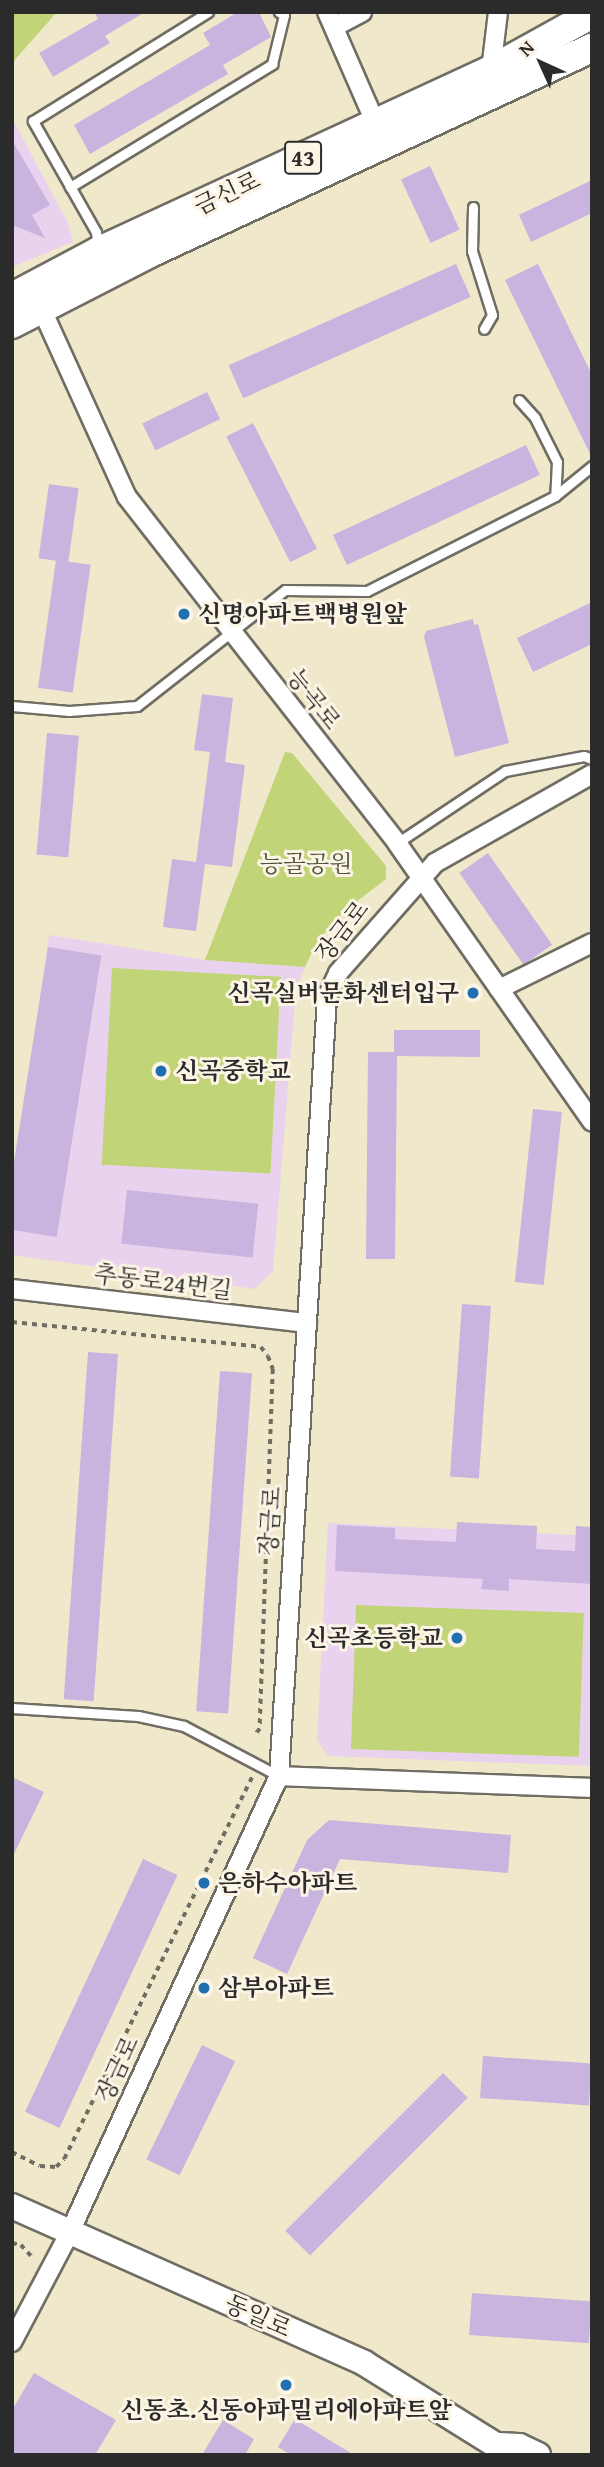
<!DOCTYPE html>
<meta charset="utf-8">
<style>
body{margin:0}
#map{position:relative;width:604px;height:2467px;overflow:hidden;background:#f0e8cb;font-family:"Gentium Book Plus","Noto Serif KR",serif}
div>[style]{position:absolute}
.built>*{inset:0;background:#e9d2ed}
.green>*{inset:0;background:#c1d477;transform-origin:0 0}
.building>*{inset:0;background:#c8b4de;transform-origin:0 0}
.path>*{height:3.5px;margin-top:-1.75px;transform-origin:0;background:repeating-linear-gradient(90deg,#706d63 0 5px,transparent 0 10px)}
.roads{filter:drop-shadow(2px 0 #706d63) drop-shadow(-2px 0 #706d63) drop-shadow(0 2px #706d63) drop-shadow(0 -2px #706d63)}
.lane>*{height:9px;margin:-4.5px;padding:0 4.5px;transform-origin:4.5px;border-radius:4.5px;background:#fff}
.street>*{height:18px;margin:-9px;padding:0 9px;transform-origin:9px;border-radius:9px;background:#fff}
.secondary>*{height:24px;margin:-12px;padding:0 12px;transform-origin:12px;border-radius:12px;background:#fff}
.primary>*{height:28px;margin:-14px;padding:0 14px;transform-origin:14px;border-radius:14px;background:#fff}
.dots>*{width:19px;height:19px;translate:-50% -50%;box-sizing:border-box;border:4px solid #fcf5e5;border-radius:50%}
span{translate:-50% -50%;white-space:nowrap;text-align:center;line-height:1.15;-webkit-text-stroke:6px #fcf5e5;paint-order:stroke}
.shield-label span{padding:2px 5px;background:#fcf5e5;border:2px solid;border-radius:5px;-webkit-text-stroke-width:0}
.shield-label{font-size:23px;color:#2b2b2b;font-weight:700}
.street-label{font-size:24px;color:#2b2b2b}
.poi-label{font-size:24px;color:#2b2b2b;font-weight:700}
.left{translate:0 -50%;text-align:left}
.right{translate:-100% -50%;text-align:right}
.park-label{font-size:24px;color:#50553e}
.frame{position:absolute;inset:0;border:14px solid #2b2b2b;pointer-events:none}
.north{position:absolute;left:506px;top:28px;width:70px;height:70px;-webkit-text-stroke:5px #fcf5e5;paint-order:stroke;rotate:315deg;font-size:19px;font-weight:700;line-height:28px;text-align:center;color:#2b2b2b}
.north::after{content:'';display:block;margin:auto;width:24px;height:32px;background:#2b2b2b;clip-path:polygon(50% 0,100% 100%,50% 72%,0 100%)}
</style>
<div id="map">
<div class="built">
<div style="clip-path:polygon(12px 118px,68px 223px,73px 242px,12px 267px)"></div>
<div style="clip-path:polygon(49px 935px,205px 960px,305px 967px,296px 989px,273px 1271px,255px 1289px,12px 1255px,12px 1204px)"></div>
<div style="clip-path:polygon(328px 1523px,592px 1536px,592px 1766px,328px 1756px,317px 1740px)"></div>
</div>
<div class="green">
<div style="clip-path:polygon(12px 12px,57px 12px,12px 63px)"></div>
<div style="clip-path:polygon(285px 752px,292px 753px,386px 866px,386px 879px,343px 912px,317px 942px,305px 967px,205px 960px)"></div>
<div style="left:112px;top:968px;width:169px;height:197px;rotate:3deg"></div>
<div style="left:356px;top:1605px;width:228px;height:144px;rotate:2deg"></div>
</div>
<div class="building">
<div style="clip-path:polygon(94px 12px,145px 12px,105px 36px,110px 43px,53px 77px,39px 53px,98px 19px)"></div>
<div style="clip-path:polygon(238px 12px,259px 12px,271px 37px,223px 65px,228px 74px,90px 154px,74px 125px,210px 45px,203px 33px)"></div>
<div style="clip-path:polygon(12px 140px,50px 205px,32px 215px,45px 238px,12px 225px)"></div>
<div style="left:430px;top:166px;width:70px;height:32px;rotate:65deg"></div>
<div style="clip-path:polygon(592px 180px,592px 213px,531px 242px,519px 215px)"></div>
<div style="left:456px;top:264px;width:36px;height:249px;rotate:66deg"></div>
<div style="clip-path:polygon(538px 264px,592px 375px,592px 458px,505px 280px)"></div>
<div style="left:207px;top:392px;width:30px;height:72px;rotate:64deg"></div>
<div style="left:253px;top:423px;width:141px;height:30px;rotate:63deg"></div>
<div style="left:526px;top:445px;width:33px;height:213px;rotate:65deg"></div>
<div style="left:49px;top:484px;width:30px;height:75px;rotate:8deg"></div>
<div style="left:56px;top:560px;width:35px;height:129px;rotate:8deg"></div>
<div style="clip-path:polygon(592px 602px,592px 644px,533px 672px,517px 638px)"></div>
<div style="clip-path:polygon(473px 619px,474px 625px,478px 624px,509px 743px,455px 757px,424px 637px,426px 631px)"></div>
<div style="clip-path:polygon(202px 694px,233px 698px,225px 762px,245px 765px,232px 867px,205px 864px,196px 931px,163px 927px,172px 859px,196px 862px,210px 752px,194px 750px)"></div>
<div style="left:47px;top:733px;width:32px;height:122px;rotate:5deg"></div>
<div style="left:488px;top:853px;width:112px;height:35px;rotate:55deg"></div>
<div style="left:48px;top:947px;width:54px;height:285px;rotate:9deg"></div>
<div style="clip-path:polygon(394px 1030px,480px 1030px,480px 1057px,397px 1056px,395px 1259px,366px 1259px,368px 1052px,394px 1052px)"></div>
<div style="left:533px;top:1109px;width:29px;height:174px;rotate:6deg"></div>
<div style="left:127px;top:1190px;width:132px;height:54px;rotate:6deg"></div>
<div style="left:462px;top:1304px;width:29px;height:173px;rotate:4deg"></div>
<div style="left:88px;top:1352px;width:30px;height:348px;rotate:4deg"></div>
<div style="left:220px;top:1371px;width:32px;height:341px;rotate:4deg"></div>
<div style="clip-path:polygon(457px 1522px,537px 1526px,536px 1549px,575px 1551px,576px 1526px,592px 1527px,592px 1584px,509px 1579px,509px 1591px,481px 1589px,483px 1579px,335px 1571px,337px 1525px,395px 1528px,395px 1539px,456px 1542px)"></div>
<div style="clip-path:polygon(12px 1777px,44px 1792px,12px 1858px)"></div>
<div style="clip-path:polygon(329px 1820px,511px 1835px,508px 1873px,340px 1859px,287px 1974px,253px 1958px,307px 1840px)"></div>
<div style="left:143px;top:1859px;width:38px;height:279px;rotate:25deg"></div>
<div style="left:202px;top:2045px;width:37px;height:127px;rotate:26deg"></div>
<div style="left:483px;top:2056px;width:109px;height:42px;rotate:4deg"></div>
<div style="left:443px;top:2073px;width:35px;height:223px;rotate:45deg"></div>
<div style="left:472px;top:2293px;width:120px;height:42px;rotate:4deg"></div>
<div style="clip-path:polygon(34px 2373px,116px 2420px,95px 2455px,12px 2455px,12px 2410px)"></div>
<div style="clip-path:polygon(295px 2419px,354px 2455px,291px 2455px,278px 2447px)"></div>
<div style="clip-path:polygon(223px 2420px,254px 2439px,245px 2455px,202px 2455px)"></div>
</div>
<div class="path">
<div style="left:12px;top:1322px;width:250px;rotate:5.7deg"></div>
<div style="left:261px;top:1347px;width:11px;rotate:52deg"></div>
<div style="left:268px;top:1356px;width:14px;rotate:69deg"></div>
<div style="left:273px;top:1369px;width:360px;rotate:92.1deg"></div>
<div style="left:260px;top:1729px;width:6px;rotate:129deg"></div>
<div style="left:12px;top:2152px;width:31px;rotate:27deg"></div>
<div style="left:40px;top:2166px;width:16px;rotate:4deg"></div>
<div style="left:56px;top:2167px;width:11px;rotate:-45deg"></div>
<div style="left:64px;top:2159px;width:426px;rotate:-63.8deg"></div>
<div style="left:12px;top:2243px;width:9px;rotate:13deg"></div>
<div style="left:21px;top:2245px;width:19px;rotate:47deg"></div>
</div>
<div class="roads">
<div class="lane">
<div style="left:70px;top:187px;width:237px;rotate:-31.3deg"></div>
<div style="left:272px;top:64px;width:50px;rotate:-76.2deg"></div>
<div style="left:284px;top:15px;width:6px;rotate:-149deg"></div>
<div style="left:473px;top:207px;width:44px;rotate:91.3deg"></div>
<div style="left:472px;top:251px;width:67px;rotate:72.6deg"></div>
<div style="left:492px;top:315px;width:16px;rotate:120deg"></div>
<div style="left:98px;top:246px;width:14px;rotate:-98deg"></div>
<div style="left:96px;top:232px;width:128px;rotate:-119.6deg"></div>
<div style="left:33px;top:121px;width:206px;rotate:-31.9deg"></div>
<div style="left:519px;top:400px;width:24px;rotate:48deg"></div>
<div style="left:535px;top:418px;width:49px;rotate:63.4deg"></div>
<div style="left:557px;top:462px;width:34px;rotate:93deg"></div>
<div style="left:12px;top:706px;width:57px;rotate:5deg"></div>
<div style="left:69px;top:711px;width:68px;rotate:-4.2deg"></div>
<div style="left:137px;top:706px;width:188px;rotate:-38.1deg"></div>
<div style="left:285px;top:590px;width:82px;rotate:0.7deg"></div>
<div style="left:367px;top:591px;width:211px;rotate:-26.8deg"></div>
<div style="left:555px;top:496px;width:48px;rotate:-39deg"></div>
<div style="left:397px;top:843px;width:130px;rotate:-33.7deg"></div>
<div style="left:505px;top:771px;width:80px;rotate:-10.8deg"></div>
<div style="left:584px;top:756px;width:9px;rotate:21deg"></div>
<div style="left:12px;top:1708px;width:126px;rotate:3.6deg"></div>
<div style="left:138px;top:1716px;width:47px;rotate:12.3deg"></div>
<div style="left:184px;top:1726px;width:107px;rotate:27.8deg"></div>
</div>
<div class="street">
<div style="left:327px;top:12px;width:122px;rotate:66.4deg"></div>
<div style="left:334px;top:27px;width:32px;rotate:-28deg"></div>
<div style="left:491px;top:70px;width:58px;rotate:-83.1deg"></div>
<div style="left:38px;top:301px;width:215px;rotate:65.6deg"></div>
<div style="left:127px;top:497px;width:439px;rotate:52deg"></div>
<div style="left:397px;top:843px;width:340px;rotate:55deg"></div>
<div style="left:499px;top:989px;width:104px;rotate:-26.3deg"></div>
<div style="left:12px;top:1289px;width:297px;rotate:6.6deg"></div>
<div style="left:279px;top:1776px;width:313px;rotate:2.2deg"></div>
<div style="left:12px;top:2342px;width:122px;rotate:-62.2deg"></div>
<div style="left:69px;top:2234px;width:504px;rotate:-65.37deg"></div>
<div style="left:279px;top:1776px;width:780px;rotate:-86.47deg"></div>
<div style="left:327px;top:997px;width:26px;rotate:-65deg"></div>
<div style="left:338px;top:973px;width:147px;rotate:-48.6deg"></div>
<div style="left:435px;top:863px;width:180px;rotate:-29.5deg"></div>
</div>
<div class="secondary">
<div style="left:12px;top:2206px;width:385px;rotate:24deg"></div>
<div style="left:364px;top:2363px;width:174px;rotate:31.9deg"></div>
<div style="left:498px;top:2445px;width:21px;rotate:3deg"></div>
<div style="left:519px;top:2446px;width:21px;rotate:25deg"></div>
</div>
<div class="primary">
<div style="left:12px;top:297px;width:98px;rotate:-27.9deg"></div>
<div style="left:99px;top:251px;width:432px;rotate:-24.8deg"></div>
<div style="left:491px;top:70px;width:115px;rotate:-29deg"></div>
<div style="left:12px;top:324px;width:155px;rotate:-27.2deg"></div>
<div style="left:150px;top:253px;width:487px;rotate:-24.9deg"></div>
</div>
</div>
<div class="dots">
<div style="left:184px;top:614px;background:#1f6fb2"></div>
<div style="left:473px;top:993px;background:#1f6fb2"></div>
<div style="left:161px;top:1071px;background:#1f6fb2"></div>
<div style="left:457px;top:1638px;background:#1f6fb2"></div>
<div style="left:204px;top:1883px;background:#1f6fb2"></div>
<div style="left:204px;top:1988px;background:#1f6fb2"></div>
<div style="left:286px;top:2385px;background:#1f6fb2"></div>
</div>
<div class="shield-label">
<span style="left:303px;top:158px">43</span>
</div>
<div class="street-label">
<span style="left:227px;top:193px;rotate:-25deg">금신로</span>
<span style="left:314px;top:699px;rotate:52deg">능곡로</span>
<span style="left:342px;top:931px;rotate:-52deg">장금로</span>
<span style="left:163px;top:1282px;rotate:7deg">추동로24번길</span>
<span style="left:270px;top:1521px;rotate:-86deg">장금로</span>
<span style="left:117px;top:2069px;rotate:-65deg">장금로</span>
<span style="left:258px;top:2316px;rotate:24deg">동일로</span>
</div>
<div class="poi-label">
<span class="left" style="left:198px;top:614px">신명아파트백병원앞</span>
<span class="right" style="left:459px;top:993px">신곡실버문화센터입구</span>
<span class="left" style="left:175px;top:1071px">신곡중학교</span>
<span class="right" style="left:443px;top:1638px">신곡초등학교</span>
<span class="left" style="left:218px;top:1883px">은하수아파트</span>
<span class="left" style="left:218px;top:1988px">삼부아파트</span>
<span style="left:286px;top:2410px">신동초.신동아파밀리에아파트앞</span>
</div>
<div class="park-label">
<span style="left:306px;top:864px">능골공원</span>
</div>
<div class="frame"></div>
<div class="north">N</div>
</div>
